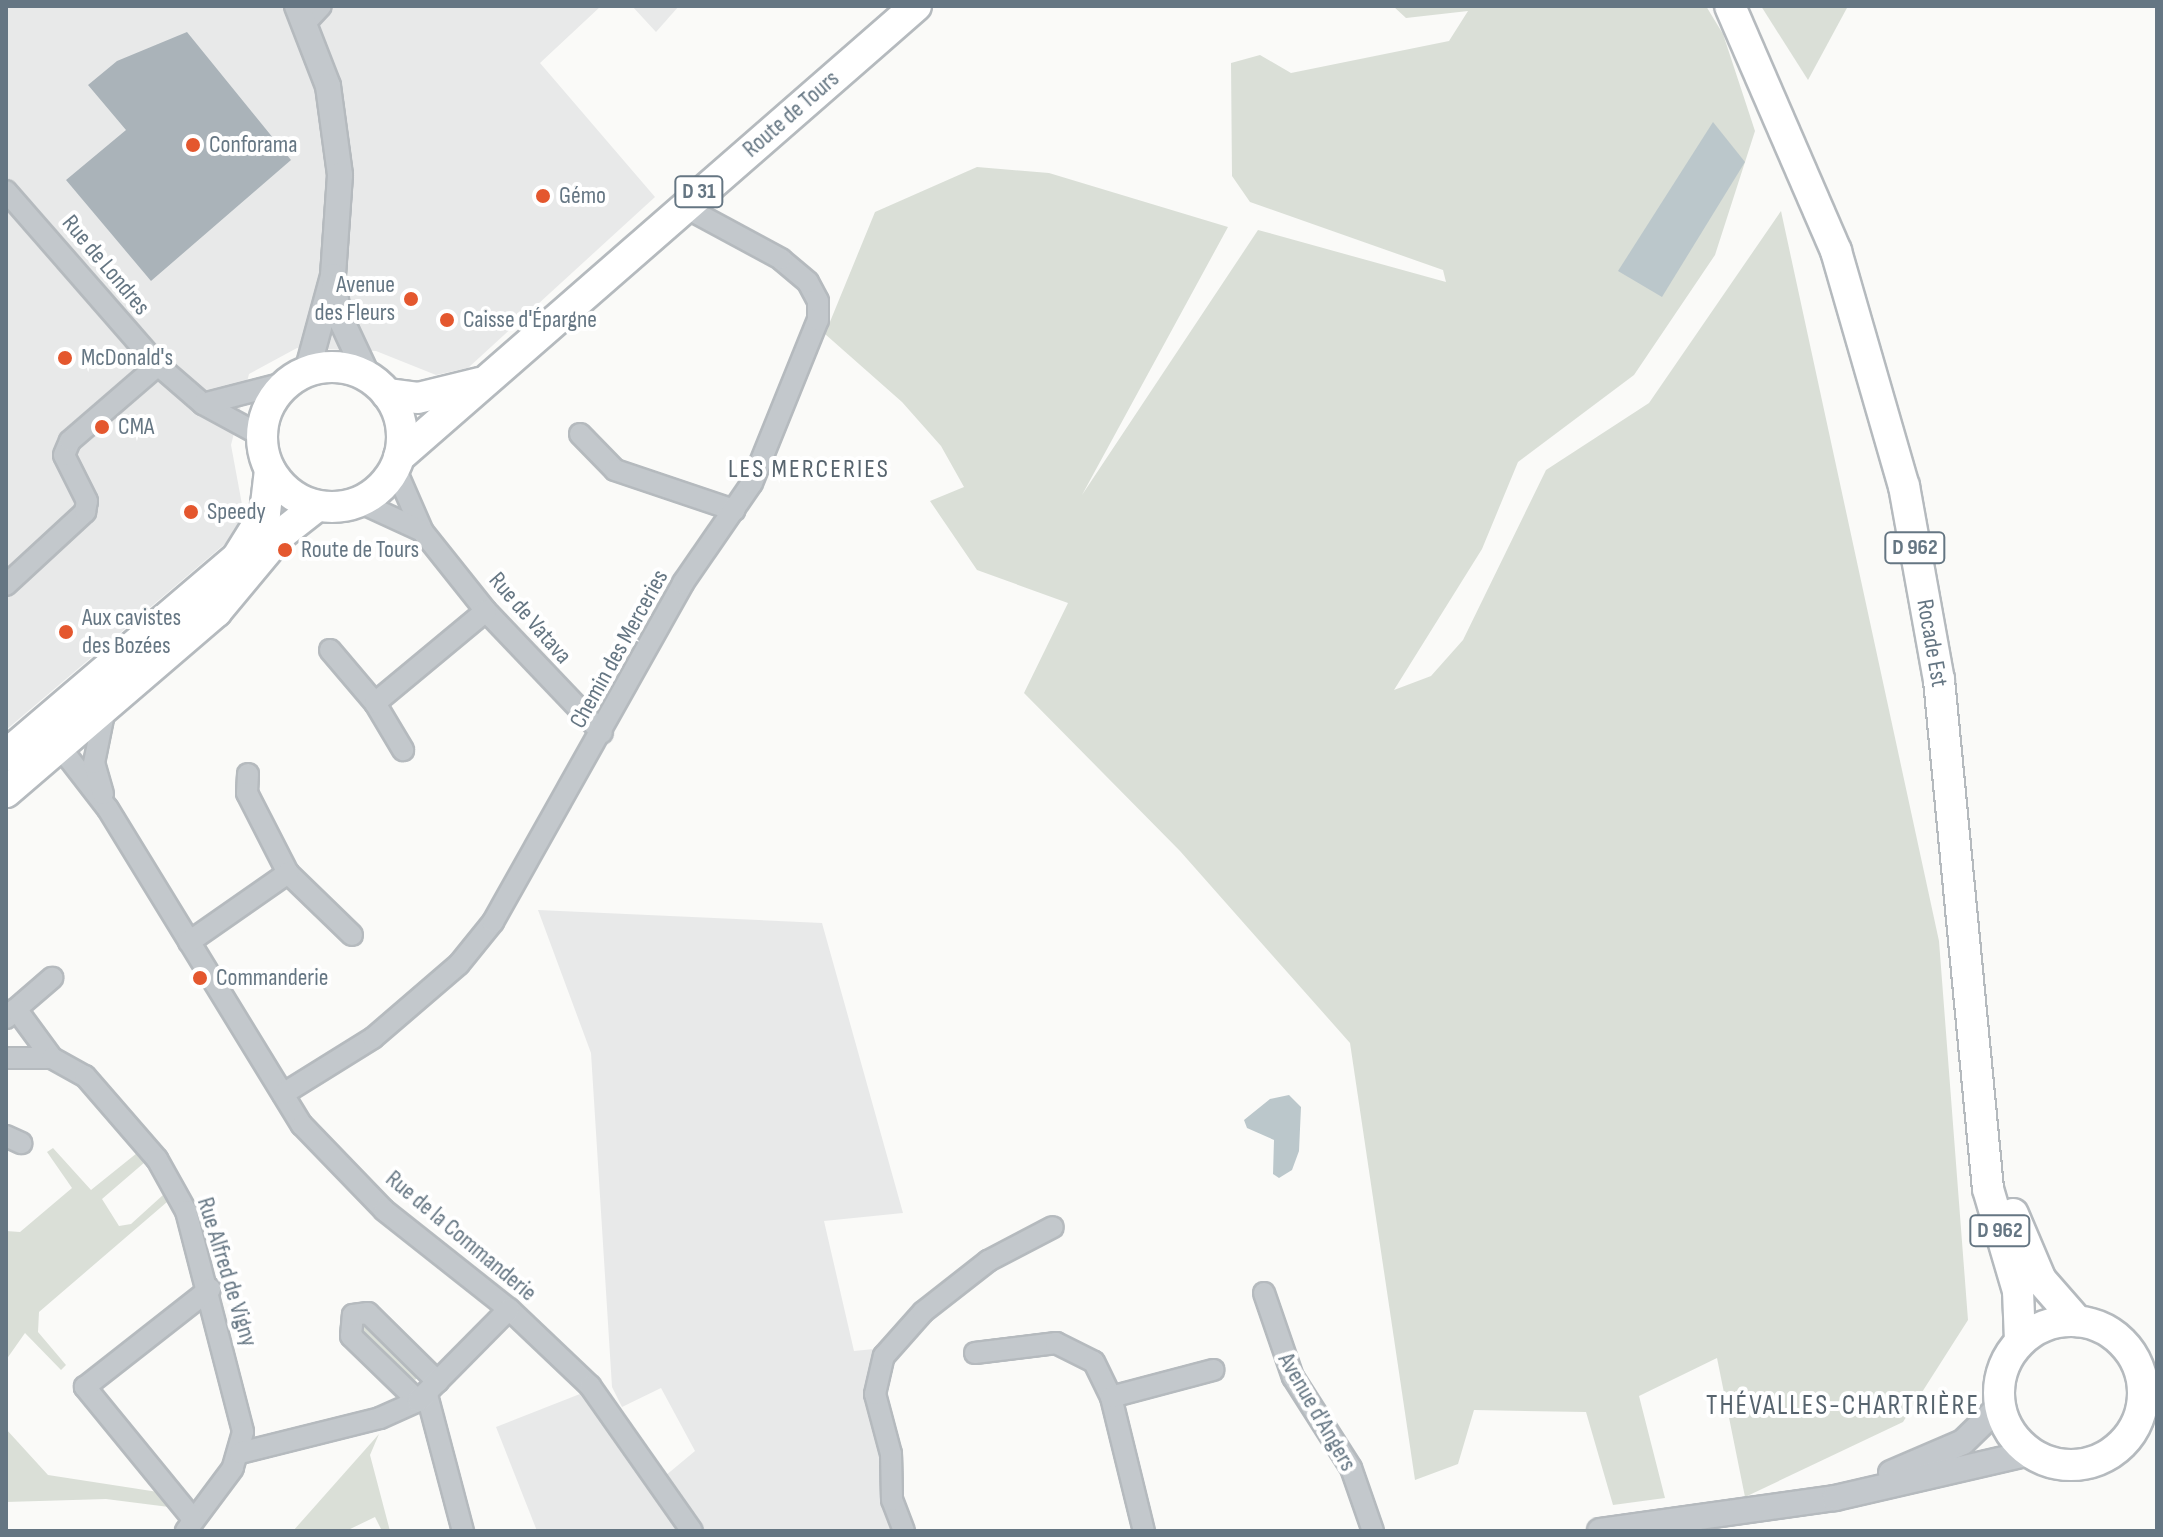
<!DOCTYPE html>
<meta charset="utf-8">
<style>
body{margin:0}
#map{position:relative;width:2163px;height:1537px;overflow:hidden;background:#fafaf8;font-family:"Sofia Sans Condensed",sans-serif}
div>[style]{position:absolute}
.built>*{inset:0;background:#e8e9e9}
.green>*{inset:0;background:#dadfd7}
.water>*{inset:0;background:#bbc7cb}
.building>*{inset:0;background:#aab3b9}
.roads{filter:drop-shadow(2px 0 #b5babe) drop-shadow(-2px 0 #b5babe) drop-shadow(0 2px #b5babe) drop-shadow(0 -2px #b5babe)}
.minor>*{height:20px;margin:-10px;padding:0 10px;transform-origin:10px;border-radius:10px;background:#c3c8cc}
.tertiary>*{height:24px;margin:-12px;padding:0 12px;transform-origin:12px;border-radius:12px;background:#c3c8cc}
.primary>*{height:30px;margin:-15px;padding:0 15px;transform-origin:15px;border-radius:15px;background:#fff}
.primary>.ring{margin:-15px;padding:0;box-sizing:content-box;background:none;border:30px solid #fff;border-radius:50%}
.dots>*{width:22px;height:22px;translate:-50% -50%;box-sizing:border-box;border:4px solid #fff;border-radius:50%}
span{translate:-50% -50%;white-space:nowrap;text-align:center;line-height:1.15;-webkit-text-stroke:8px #fff;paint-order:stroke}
.shield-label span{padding:2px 6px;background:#fff;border:2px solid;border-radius:6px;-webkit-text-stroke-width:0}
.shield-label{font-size:22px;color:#657683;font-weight:700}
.street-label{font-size:24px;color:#657683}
.poi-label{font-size:24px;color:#657683}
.left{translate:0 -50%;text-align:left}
.right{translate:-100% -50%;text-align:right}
.neighbourhood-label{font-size:26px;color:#57646e;letter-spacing:2px}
.quarter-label{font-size:28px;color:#57646e;letter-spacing:2px}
.frame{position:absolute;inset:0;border:8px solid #657683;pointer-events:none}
</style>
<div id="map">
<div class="built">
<div style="clip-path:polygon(6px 6px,601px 6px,540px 63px,655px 197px,468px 368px,436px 375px,376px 351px,297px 348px,249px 374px,231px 445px,246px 526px,6px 730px)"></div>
<div style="clip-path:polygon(632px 6px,679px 6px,656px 32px)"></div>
<div style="clip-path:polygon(538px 910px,822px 923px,903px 1213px,824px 1221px,854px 1351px,884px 1348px,882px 1429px,898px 1531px,702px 1531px,665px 1476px,695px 1451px,661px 1388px,622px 1407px,612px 1387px,591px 1053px)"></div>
<div style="clip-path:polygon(585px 1392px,685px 1531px,537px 1531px,496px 1427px)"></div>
</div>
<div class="green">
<div style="clip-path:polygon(1393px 6px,1706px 6px,1723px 34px,1755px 131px,1715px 255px,1634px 375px,1518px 462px,1482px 549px,1394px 690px,1431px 676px,1463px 640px,1546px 470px,1649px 403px,1781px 211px,1939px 941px,1968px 1320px,1903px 1422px,1745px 1497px,1717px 1358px,1639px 1396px,1665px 1498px,1613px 1505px,1586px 1412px,1474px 1410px,1458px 1464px,1415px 1480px,1350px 1043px,1180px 851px,1024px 693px,1068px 603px,977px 570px,930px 501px,964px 487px,941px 446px,902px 402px,825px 334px,875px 212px,977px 167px,1049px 173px,1228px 227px,1082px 495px,1258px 230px,1446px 282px,1443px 270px,1250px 202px,1232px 176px,1231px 63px,1260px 55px,1291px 73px,1449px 41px,1468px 11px,1406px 18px)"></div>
<div style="clip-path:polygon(1761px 6px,1848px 6px,1808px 80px)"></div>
<div style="clip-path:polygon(53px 1148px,91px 1190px,137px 1153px,145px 1162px,102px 1199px,119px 1226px,131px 1224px,163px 1195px,167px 1202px,39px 1312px,38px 1332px,66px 1365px,61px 1370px,25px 1333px,6px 1360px,6px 1231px,20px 1232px,72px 1188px,47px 1152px)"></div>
<div style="clip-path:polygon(363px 1317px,419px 1377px,415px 1380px,357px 1332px)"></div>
<div style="clip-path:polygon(6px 1429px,48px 1475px,158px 1492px,169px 1507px,106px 1499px,6px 1502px)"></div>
<div style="clip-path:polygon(379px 1434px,370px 1455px,390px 1531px,382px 1531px,375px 1517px,346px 1531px,293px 1531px)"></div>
</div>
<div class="water">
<div style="clip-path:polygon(1713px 122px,1745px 162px,1662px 297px,1618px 271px)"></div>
<div style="clip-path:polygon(1289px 1095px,1301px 1107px,1299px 1151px,1292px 1170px,1279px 1178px,1273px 1174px,1274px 1140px,1247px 1128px,1244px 1120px,1270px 1099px)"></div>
</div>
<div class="building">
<div style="clip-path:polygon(187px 32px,291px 160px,151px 281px,66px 180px,126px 130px,88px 85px,117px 61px)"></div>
</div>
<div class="roads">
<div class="minor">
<div style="left:305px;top:23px;width:23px;rotate:-47deg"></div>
<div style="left:6px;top:191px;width:231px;rotate:48.9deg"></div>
<div style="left:158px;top:365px;width:60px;rotate:40.9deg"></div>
<div style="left:203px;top:404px;width:67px;rotate:28.5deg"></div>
<div style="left:203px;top:404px;width:88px;rotate:-14.5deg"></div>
<div style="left:580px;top:434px;width:50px;rotate:45.8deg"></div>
<div style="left:615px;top:470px;width:126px;rotate:18.6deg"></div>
<div style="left:395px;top:468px;width:70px;rotate:66.4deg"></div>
<div style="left:423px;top:532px;width:101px;rotate:51.4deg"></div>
<div style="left:486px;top:611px;width:168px;rotate:46.4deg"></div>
<div style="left:359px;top:502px;width:67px;rotate:24.7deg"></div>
<div style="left:6px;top:585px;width:108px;rotate:-42.7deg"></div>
<div style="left:85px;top:512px;width:11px;rotate:-80deg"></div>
<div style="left:87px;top:501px;width:51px;rotate:-116.6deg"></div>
<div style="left:64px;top:455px;width:15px;rotate:-67deg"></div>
<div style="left:70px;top:441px;width:116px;rotate:-40.8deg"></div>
<div style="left:330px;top:650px;width:70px;rotate:49.7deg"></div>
<div style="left:375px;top:703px;width:55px;rotate:59.2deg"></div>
<div style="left:375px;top:703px;width:144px;rotate:-39.7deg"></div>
<div style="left:62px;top:735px;width:12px;rotate:99deg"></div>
<div style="left:60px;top:747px;width:78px;rotate:52.3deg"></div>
<div style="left:108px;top:809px;width:371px;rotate:58.5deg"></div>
<div style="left:302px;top:1125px;width:118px;rotate:46deg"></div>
<div style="left:384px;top:1210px;width:159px;rotate:38.4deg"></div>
<div style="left:509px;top:1309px;width:112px;rotate:43.5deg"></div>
<div style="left:590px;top:1386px;width:177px;rotate:54.9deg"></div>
<div style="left:248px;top:774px;width:19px;rotate:93deg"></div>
<div style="left:247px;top:793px;width:90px;rotate:62.9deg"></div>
<div style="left:288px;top:873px;width:89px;rotate:44.1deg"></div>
<div style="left:103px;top:794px;width:32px;rotate:-106deg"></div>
<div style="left:94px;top:763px;width:55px;rotate:-78.5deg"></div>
<div style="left:189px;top:942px;width:121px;rotate:-34.9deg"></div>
<div style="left:16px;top:1009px;width:48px;rotate:-40.7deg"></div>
<div style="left:6px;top:1018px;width:13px;rotate:-42deg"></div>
<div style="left:16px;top:1009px;width:61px;rotate:53.7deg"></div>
<div style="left:6px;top:1058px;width:46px"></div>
<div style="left:52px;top:1058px;width:38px;rotate:29deg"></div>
<div style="left:85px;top:1076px;width:110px;rotate:49.1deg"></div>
<div style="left:157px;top:1159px;width:60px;rotate:60.9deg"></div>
<div style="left:186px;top:1211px;width:228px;rotate:75.5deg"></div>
<div style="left:243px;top:1432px;width:37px;rotate:106deg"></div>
<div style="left:233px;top:1468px;width:79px;rotate:126.7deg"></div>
<div style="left:283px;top:1094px;width:106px;rotate:-31.9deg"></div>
<div style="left:373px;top:1038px;width:113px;rotate:-40.7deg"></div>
<div style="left:459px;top:964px;width:54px;rotate:-51deg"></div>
<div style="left:493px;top:922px;width:389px;rotate:-60.7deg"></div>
<div style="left:683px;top:583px;width:121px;rotate:-55.4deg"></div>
<div style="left:752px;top:483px;width:176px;rotate:-68deg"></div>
<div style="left:818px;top:320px;width:19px;rotate:-90deg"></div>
<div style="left:818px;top:301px;width:21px;rotate:-118deg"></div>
<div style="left:808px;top:282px;width:35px;rotate:-140deg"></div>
<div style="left:781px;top:259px;width:111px;rotate:-151.6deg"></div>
<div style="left:6px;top:1136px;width:17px;rotate:25deg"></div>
<div style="left:1264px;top:1293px;width:89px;rotate:71deg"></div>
<div style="left:1293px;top:1377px;width:108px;rotate:57.5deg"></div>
<div style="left:1351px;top:1468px;width:67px;rotate:70.8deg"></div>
<div style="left:975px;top:1353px;width:82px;rotate:-7deg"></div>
<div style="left:1056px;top:1343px;width:42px;rotate:26.6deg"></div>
<div style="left:1094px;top:1362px;width:39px;rotate:64deg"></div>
<div style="left:1111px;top:1397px;width:138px;rotate:76.2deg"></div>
<div style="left:427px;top:1395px;width:141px;rotate:75.2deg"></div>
<div style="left:1111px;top:1397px;width:106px;rotate:-14.8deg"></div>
<div style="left:418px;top:1401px;width:93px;rotate:-135.9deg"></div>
<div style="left:351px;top:1336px;width:21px;rotate:-85deg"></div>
<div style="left:353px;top:1315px;width:15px;rotate:-8deg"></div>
<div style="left:368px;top:1313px;width:98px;rotate:44.6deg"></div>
<div style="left:240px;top:1453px;width:144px;rotate:-14deg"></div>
<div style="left:380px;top:1418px;width:42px;rotate:-24.1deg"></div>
<div style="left:418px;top:1401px;width:129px;rotate:-45.3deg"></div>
<div style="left:193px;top:1519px;width:171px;rotate:-129.3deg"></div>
<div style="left:85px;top:1387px;width:159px;rotate:-38.1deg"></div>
<div style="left:904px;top:1531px;width:33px;rotate:-111deg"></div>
<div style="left:892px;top:1500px;width:46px;rotate:-91.2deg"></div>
<div style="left:891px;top:1454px;width:62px;rotate:-104.9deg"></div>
<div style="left:875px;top:1394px;width:39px;rotate:-77deg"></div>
<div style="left:884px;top:1356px;width:59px;rotate:-48.4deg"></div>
<div style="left:923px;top:1312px;width:83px;rotate:-38.1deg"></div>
<div style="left:988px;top:1261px;width:73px;rotate:-27.6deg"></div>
</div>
<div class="tertiary">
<div style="left:297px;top:6px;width:86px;rotate:68.8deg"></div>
<div style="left:328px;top:86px;width:90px;rotate:82.3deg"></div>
<div style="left:340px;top:175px;width:101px;rotate:94deg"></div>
<div style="left:333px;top:276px;width:99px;rotate:105.2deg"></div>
<div style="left:334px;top:287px;width:26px;rotate:81deg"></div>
<div style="left:338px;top:313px;width:71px;rotate:64.9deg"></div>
<div style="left:1891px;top:1473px;width:78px;rotate:-23.3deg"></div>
<div style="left:1963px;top:1442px;width:52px;rotate:-44.2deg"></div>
<div style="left:1600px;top:1531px;width:237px;rotate:-8deg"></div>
<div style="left:1835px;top:1498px;width:200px;rotate:-13deg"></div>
</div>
<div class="primary">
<div style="left:1730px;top:6px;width:267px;rotate:66.6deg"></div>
<div style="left:1836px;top:251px;width:245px;rotate:73.9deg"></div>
<div style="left:1904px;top:486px;width:197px;rotate:79.8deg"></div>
<div style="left:1939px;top:680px;width:511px;rotate:84.5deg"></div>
<div style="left:1988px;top:1189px;width:106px;rotate:73.6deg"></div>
<div style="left:2018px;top:1291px;width:50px;rotate:87.7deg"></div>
<div class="ring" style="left:262px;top:367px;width:110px;height:110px"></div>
<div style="left:387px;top:394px;width:31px;rotate:7deg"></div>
<div style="left:418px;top:398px;width:64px;rotate:-13.6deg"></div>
<div style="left:399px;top:457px;width:686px;rotate:-41.1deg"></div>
<div style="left:6px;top:755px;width:304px;rotate:-40.5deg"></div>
<div style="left:237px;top:558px;width:53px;rotate:-58.1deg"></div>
<div style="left:265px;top:513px;width:43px;rotate:-83.4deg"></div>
<div style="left:6px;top:792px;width:277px;rotate:-40.6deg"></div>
<div style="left:216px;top:612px;width:100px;rotate:-50.3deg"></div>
<div style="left:280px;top:535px;width:47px;rotate:-38.1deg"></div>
<div style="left:2013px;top:1214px;width:72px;rotate:67deg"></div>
<div style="left:2041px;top:1280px;width:55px;rotate:48.7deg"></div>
<div class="ring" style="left:1999px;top:1321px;width:114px;height:114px"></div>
</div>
</div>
<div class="dots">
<div style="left:193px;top:145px;background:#e4572e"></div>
<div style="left:543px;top:196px;background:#e4572e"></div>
<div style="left:411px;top:299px;background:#e4572e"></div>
<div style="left:447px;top:320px;background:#e4572e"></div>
<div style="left:65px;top:358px;background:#e4572e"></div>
<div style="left:102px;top:427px;background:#e4572e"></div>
<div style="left:191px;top:512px;background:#e4572e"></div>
<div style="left:285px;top:550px;background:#e4572e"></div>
<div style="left:66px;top:632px;background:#e4572e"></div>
<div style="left:200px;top:978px;background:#e4572e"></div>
</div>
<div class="shield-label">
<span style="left:699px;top:192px">D 31</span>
<span style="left:1915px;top:548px">D 962</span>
<span style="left:2000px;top:1231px">D 962</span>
</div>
<div class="street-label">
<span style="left:791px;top:114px;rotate:-41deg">Route de Tours</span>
<span style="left:106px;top:265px;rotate:50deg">Rue de Londres</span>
<span style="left:530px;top:618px;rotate:49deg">Rue de Vatava</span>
<span style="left:1932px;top:643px;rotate:80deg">Rocade Est</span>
<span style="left:619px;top:649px;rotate:-61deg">Chemin des Merceries</span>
<span style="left:461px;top:1236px;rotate:40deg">Rue de la Commanderie</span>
<span style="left:227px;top:1272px;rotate:73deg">Rue Alfred de Vigny</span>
<span style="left:1317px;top:1412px;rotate:60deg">Avenue d'Angers</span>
</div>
<div class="poi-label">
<span class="left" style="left:209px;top:145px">Conforama</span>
<span class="left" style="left:559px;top:196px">Gémo</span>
<span class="right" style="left:395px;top:299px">Avenue<br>des Fleurs</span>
<span class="left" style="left:463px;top:320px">Caisse d'Épargne</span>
<span class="left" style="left:81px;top:358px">McDonald's</span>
<span class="left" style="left:118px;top:427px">CMA</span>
<span class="left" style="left:207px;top:512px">Speedy</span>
<span class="left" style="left:301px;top:550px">Route de Tours</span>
<span class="left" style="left:82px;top:632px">Aux cavistes<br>des Bozées</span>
<span class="left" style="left:216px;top:978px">Commanderie</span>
</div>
<div class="neighbourhood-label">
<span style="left:809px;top:470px">LES MERCERIES</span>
</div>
<div class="quarter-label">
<span style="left:1843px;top:1406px">THÉVALLES-CHARTRIÈRE</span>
</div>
<div class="frame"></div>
</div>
